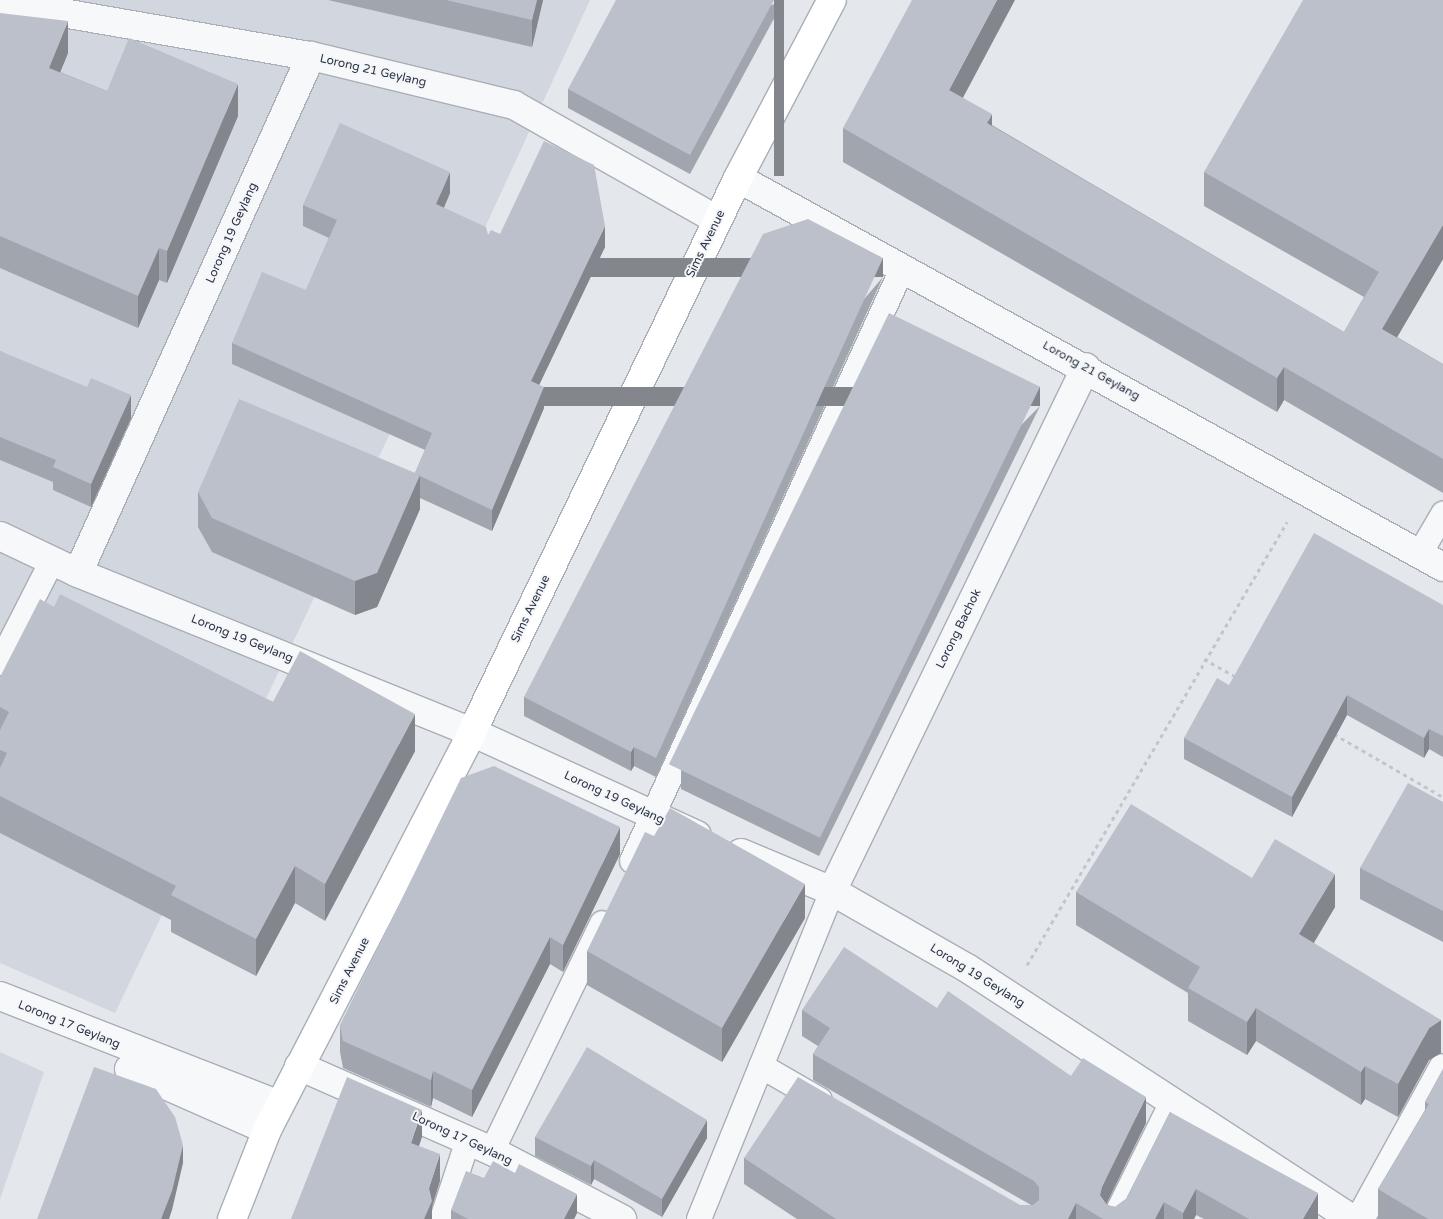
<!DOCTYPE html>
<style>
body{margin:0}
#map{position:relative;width:1443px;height:1219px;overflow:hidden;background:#e4e7ec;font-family:"Varela Round",sans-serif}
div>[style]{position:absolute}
.built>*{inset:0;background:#d2d6de}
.path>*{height:3px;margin-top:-1.5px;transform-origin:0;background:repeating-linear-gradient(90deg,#c2c5cb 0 4px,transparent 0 8px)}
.roads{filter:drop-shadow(1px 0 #a9aeb7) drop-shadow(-1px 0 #a9aeb7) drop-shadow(0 1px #a9aeb7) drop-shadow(0 -1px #a9aeb7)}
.service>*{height:24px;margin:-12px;padding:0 12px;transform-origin:12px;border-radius:12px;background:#f7f8fa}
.minor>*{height:28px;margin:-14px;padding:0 14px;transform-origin:14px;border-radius:14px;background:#f7f8fa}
.tertiary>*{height:28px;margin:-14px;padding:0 14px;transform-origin:14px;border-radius:14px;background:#f7f8fa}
.primary>*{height:28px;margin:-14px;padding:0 14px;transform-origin:14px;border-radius:14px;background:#fff}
.wall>*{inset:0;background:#a1a5ae}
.shaded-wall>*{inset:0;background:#83868d;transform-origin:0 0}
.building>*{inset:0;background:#bbc0ca;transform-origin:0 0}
span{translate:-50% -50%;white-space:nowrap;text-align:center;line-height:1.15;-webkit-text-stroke:4px #f4f6f9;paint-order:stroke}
.street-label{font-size:12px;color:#2b3445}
</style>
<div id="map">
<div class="built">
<div style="clip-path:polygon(0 0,590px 0,306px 615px,115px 1013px,0 963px)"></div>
<div style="clip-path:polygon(0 1052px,44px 1072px,0 1199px)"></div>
</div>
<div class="path">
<div style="left:1204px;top:659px;width:37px;rotate:29deg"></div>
<div style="left:1334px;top:734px;width:126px;rotate:30deg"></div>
<div style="left:1027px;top:965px;width:514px;rotate:-59.59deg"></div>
</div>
<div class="roads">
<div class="service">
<div style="left:1419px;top:555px;width:48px;rotate:-59.7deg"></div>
<div style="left:0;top:663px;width:114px;rotate:-63deg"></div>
<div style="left:632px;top:861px;width:651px;rotate:-65.48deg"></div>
<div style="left:761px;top:1066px;width:68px;rotate:30deg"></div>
<div style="left:492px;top:1151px;width:253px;rotate:-64.2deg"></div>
<div style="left:442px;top:1219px;width:83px;rotate:-71.8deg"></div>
<div style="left:699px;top:1219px;width:354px;rotate:-67.9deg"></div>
<div style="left:1114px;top:1219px;width:131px;rotate:-63.6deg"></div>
</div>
<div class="minor">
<div style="left:0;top:2px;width:316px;rotate:9.9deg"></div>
<div style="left:311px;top:56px;width:209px;rotate:13.6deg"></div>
<div style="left:514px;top:105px;width:233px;rotate:29.5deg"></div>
<div style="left:738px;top:178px;width:805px;rotate:28.89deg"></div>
<div style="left:0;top:536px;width:86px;rotate:25.4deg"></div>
<div style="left:78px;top:573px;width:425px;rotate:22deg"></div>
<div style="left:472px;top:732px;width:247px;rotate:24.6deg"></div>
<div style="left:78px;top:573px;width:567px;rotate:-65.74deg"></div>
<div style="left:741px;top:853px;width:99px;rotate:22.7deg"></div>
<div style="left:832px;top:891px;width:155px;rotate:29.7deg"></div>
<div style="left:967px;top:968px;width:460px;rotate:33.1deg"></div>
<div style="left:832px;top:891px;width:582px;rotate:-64.14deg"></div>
<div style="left:299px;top:1066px;width:211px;rotate:23.8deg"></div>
<div style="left:492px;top:1151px;width:147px;rotate:27.6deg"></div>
<div style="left:1360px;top:1219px;width:172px;rotate:-61.2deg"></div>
</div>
<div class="tertiary">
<div style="left:0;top:996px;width:300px;rotate:21.3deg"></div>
<div style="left:129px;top:1069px;width:151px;rotate:23.8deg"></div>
</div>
<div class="primary">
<div style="left:232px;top:1219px;width:96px;rotate:-68.5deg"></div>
<div style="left:267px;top:1130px;width:448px;rotate:-62.7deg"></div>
<div style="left:472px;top:732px;width:615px;rotate:-64.35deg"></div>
<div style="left:738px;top:178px;width:201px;rotate:-62.2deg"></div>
</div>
</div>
<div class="wall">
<div style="clip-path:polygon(328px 0,543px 0,532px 47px)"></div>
<div style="clip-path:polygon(784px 0,690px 174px,568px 108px,568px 89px)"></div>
<div style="clip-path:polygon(1443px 0,1443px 259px,1397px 337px,1443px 364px,1443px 493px,1284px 400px,1277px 412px,843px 162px,843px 128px,963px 98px,992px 125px,1344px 332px,1364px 297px,1204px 206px,1204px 172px)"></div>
<div style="clip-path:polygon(0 13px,68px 53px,60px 72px,107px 91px,238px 116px,167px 283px,159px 280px,138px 328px,0 268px)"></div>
<div style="clip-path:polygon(450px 193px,444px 208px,488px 235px,500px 234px,605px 247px,539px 385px,544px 408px,492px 531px,420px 498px,420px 509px,377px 607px,355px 615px,212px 552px,198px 527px,198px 492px,415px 473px,425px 450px,232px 364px,232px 343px,306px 290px,329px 238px,303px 226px,303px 205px)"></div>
<div style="clip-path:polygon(883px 277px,656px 777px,634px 766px,631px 771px,524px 716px,524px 697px)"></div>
<div style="clip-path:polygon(0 351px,131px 418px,91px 507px,53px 490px,53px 482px,0 460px)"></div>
<div style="clip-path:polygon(1040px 406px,819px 856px,681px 789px,681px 770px)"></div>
<div style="clip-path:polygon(1443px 605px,1443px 757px,1429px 749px,1424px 758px,1347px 715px,1292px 817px,1184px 759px,1184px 738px,1229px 685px)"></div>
<div style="clip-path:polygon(54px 607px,273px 702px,415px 751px,325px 921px,295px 903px,256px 976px,171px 932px,171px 920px,0 833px,0 677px)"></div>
<div style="clip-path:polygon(1443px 802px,1443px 942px,1360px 899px,1360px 868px)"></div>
<div style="clip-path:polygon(620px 854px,563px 972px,550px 964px,472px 1117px,433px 1098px,431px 1107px,343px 1068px,340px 1052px,340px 1025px)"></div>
<div style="clip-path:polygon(1252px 878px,1335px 907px,1314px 943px,1441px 1053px,1429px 1060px,1398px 1117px,1365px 1099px,1361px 1105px,1256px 1041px,1247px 1055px,1188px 1021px,1188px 993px,1076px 925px,1076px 892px)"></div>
<div style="clip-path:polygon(805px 918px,722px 1062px,587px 985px,587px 951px)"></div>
<div style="clip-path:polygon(937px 1008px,1071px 1076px,1146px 1123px,1106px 1203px,1107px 1205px,1115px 1207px,1126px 1199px,1170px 1112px,1318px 1219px,1204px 1219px,1196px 1215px,1194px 1219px,797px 1219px,744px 1184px,744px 1158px,1020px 1205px,1031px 1205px,813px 1080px,813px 1054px,818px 1046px,802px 1036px,802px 1010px)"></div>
<div style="clip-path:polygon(1443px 1069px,1443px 1219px,1378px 1219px,1378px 1189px,1425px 1110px,1425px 1102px)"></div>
<div style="clip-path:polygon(535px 1137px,707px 1138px,662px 1217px,594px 1179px,591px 1185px,535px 1156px)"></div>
<div style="clip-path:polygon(484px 1178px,577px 1213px,574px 1219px,451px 1219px,451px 1210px)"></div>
</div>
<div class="shaded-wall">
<div style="clip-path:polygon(537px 0,543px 0,532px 47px,532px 20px)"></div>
<div style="left:774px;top:0;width:10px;height:176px"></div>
<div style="clip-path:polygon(997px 0,1015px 0,949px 124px,949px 90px)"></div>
<div style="clip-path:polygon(68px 21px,68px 53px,49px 100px,49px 68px)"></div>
<div style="clip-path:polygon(238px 84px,238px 116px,167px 283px,167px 251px)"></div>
<div style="clip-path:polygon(992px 114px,992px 148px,987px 123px)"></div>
<div style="clip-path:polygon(450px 172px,450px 193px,436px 225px,436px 204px)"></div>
<div style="clip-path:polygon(1443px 225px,1443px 259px,1382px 363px,1382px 329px)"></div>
<div style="clip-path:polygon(605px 226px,605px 247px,531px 402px,531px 381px)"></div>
<div style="clip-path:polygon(159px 248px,159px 280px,138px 328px,138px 296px)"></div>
<div style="left:883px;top:258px;width:19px;height:549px;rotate:90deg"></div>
<div style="clip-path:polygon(1284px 367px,1284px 400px,1277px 412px,1277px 378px)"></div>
<div style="clip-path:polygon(544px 387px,544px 408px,492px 531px,492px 510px)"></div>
<div style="left:1040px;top:387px;width:19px;height:502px;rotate:90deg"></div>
<div style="clip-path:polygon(131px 395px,131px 418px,91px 507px,91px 484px)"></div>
<div style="clip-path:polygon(420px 475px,420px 509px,377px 607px,355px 615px,355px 581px)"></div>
<div style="clip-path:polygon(1347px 695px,1347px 715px,1292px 817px,1292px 797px)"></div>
<div style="clip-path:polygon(415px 714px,415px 751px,325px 921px,325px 884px)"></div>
<div style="clip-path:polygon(1429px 729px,1429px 749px,1424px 758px,1424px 738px)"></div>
<div style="clip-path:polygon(634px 747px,634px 766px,631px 771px,631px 752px)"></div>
<div style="clip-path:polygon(620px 827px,620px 854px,563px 972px,563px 945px)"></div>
<div style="clip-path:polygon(295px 866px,295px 903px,256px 976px,256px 939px)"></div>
<div style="clip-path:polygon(1335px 874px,1335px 907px,1299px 967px,1299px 934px)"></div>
<div style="clip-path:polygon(805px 884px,805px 918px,722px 1062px,722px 1028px)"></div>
<div style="clip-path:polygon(550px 937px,550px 964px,472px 1117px,472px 1090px)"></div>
<div style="clip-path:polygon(1256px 1008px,1256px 1041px,1247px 1055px,1247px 1022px)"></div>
<div style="clip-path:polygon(1441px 1020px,1441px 1053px,1429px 1060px,1398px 1117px,1398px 1084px,1429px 1028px)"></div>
<div style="clip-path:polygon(1365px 1066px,1365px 1099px,1361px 1105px,1361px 1072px)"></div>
<div style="clip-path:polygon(433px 1071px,433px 1098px,431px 1107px,431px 1080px)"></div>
<div style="clip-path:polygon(1146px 1097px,1146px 1123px,1102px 1213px,1100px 1195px,1102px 1187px)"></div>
<div style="clip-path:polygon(422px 1110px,422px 1137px,411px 1170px,411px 1143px)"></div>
<div style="clip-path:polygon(707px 1120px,707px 1138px,662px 1217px,662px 1199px)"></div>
<div style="clip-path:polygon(183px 1145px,183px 1163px,172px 1210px,169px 1219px,161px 1219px)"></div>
<div style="clip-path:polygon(440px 1154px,440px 1181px,432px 1207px,432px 1219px,424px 1219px,429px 1188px)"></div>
<div style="clip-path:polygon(594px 1160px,594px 1179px,591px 1185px,591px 1166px)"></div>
<div style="clip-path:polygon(1196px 1189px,1196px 1215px,1194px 1219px,1183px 1219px,1183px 1213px)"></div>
<div style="clip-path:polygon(1318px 1193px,1318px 1219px,1303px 1219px)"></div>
<div style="clip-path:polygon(577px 1194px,577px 1213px,574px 1219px,564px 1219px)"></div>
<div style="clip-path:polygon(1164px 1202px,1164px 1219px,1155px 1219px)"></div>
<div style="clip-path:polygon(1076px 1203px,1076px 1219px,1068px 1219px)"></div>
</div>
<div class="building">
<div style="clip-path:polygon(446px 0,537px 0,532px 20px)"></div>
<div style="clip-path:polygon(616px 0,774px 0,690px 155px,568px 89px)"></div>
<div style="clip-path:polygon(912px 0,997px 0,949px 90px,992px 114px,987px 123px,1344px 332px,1379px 272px,1204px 172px,1303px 0,1443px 0,1443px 225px,1382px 329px,1443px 364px,1443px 459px,1284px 367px,1277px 378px,843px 128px)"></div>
<div style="clip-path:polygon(0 13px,68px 21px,49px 68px,107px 91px,129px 38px,238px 84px,167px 251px,159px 248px,138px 296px,0 236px)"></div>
<div style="clip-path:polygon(340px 123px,450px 172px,436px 204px,486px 227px,488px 235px,491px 230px,500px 234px,544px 141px,594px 165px,605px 226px,531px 381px,544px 387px,492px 510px,420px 476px,420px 475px,415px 473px,432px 433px,232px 343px,262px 272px,306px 290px,337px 220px,303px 205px)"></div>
<div style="clip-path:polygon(808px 219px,883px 258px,656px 758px,634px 747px,631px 752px,524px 697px,763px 234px)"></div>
<div style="left:889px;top:313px;width:168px;height:502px;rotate:26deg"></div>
<div style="clip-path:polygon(0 351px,87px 387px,91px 378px,131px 395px,91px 484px,53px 467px,56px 460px,0 437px)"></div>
<div style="clip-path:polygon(239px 399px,420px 475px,377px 573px,355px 581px,212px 518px,198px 492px)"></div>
<div style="clip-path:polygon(1314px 533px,1443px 605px,1443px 736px,1429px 729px,1424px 738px,1347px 695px,1292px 797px,1184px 738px,1217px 678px,1229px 685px)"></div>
<div style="clip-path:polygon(60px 594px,273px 702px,300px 651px,415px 714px,325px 884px,295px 866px,256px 939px,171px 895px,176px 886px,0 796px,0 768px,7px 753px,0 750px,0 730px,9px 712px,0 707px,0 677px,40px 599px,54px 607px)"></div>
<div style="clip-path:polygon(494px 766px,620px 827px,563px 945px,550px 937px,472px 1090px,433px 1071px,431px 1080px,343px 1041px,340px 1025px,461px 778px)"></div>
<div style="clip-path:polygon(1408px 783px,1443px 802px,1443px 911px,1360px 868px)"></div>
<div style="clip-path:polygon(1131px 804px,1252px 878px,1275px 839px,1335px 874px,1299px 934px,1441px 1020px,1429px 1028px,1398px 1084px,1365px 1066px,1361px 1072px,1256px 1008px,1247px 1022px,1188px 988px,1200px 967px,1076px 892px)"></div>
<div style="clip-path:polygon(670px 808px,805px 884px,722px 1028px,587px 951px,645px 832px,654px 836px)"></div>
<div style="clip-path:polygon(844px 947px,937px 1008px,948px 991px,1071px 1076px,1083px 1058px,1146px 1097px,1102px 1187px,1100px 1195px,1107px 1205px,1115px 1207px,1126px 1199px,1170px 1112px,1318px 1193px,1303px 1219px,1249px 1219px,1196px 1189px,1183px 1213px,1164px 1202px,1155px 1219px,1103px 1219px,1076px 1203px,1068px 1219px,836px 1219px,744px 1158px,798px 1077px,1020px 1205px,1033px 1205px,1039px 1200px,1039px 1187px,1034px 1181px,813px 1054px,830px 1028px,802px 1010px)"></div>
<div style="clip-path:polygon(587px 1047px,707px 1120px,662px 1199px,594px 1160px,591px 1166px,535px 1137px)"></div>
<div style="clip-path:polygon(94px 1067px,156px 1089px,175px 1117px,183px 1145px,172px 1191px,161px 1219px,37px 1219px)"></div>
<div style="clip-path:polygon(1443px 1069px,1443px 1219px,1428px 1219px,1378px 1189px,1429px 1104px,1425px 1102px)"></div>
<div style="clip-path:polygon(347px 1077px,422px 1110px,411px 1143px,440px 1154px,429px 1188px,432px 1201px,424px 1219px,291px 1219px)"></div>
<div style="clip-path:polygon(493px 1161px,515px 1173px,519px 1164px,577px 1194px,564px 1219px,468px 1219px,451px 1210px,466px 1171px,484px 1178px)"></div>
</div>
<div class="street-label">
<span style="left:373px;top:71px;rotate:13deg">Lorong 21 Geylang</span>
<span style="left:232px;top:233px;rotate:-66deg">Lorong 19 Geylang</span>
<span style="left:706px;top:244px;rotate:-64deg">Sims Avenue</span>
<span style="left:1091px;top:371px;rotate:29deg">Lorong 21 Geylang</span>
<span style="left:531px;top:609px;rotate:-64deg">Sims Avenue</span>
<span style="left:959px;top:629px;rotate:-64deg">Lorong Bachok</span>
<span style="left:242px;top:639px;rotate:22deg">Lorong 19 Geylang</span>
<span style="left:614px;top:798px;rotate:25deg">Lorong 19 Geylang</span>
<span style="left:350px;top:971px;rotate:-63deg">Sims Avenue</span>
<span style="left:977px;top:976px;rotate:32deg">Lorong 19 Geylang</span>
<span style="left:69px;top:1025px;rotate:22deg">Lorong 17 Geylang</span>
<span style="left:462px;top:1139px;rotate:25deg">Lorong 17 Geylang</span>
</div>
</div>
